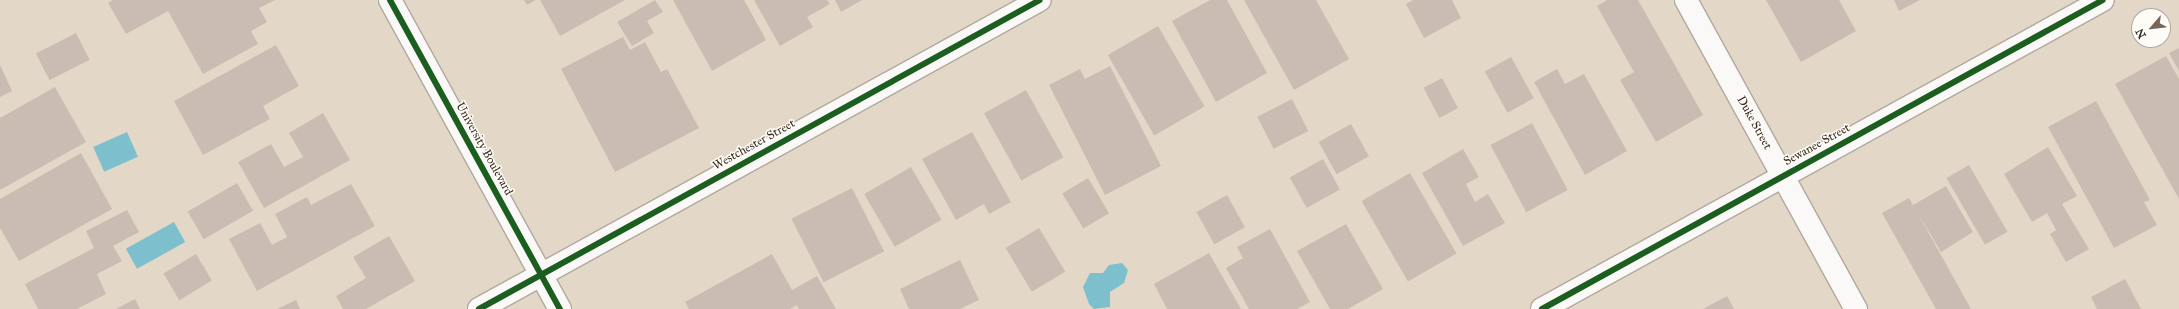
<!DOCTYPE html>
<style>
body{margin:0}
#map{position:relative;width:2179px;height:309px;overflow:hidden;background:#e3d8c7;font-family:"IM FELL Great Primer",serif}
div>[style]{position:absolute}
.water>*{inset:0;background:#7dbfcd;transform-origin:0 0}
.building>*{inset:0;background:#cbbcb3;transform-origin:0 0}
.roads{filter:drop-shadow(1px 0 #b1a89d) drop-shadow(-1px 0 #b1a89d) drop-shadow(0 1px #b1a89d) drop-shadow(0 -1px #b1a89d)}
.street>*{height:22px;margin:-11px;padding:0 11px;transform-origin:11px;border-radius:11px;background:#fbf9f7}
.secondary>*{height:22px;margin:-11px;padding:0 11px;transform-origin:11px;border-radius:11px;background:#fbf9f7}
.cycleway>*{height:6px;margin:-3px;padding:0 3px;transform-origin:3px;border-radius:3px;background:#1b5e20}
span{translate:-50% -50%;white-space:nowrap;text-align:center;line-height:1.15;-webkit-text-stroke:3px #fdfcf7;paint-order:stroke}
.street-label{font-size:12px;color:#3b2a1e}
.north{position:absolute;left:2131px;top:8px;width:40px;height:40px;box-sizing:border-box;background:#fdfcf7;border:1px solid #afa8a0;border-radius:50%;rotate:242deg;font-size:11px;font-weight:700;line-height:16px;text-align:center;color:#3b2a1e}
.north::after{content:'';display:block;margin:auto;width:14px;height:18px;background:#766759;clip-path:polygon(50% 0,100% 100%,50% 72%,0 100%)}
</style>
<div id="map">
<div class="water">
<div style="left:127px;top:132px;width:27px;height:37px;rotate:66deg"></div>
<div style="left:174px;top:222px;width:23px;height:55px;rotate:61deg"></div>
<div style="clip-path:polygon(1122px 263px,1128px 270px,1124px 283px,1110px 292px,1110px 307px,1094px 309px,1089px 304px,1083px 287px,1090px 273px,1103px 273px,1109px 265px)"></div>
</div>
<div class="building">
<div style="clip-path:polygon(113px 0,275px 0,259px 8px,267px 22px,251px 31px,258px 44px,203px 74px,168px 11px,126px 34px,108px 3px)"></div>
<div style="clip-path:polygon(524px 0,536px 0,527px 5px)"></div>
<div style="clip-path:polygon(540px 0,625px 0,560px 36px)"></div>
<div style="clip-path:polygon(655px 0,663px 12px,647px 21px,654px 33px,632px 46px,617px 22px)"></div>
<div style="clip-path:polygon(673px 0,744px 0,766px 40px,712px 71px)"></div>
<div style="clip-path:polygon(754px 0,827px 0,830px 4px,807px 17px,813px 27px,780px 46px)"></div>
<div style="clip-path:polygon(835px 0,862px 0,841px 12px)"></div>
<div style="clip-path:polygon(1210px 0,1227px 0,1267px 73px,1216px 102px,1172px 21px)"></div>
<div style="clip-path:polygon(1244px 0,1316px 0,1349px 59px,1294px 90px)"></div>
<div style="clip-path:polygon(1413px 0,1452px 0,1461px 18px,1424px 38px,1406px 4px)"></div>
<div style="clip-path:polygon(1607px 0,1638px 0,1703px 115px,1656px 142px,1620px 80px,1634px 72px,1597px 6px)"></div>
<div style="clip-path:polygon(1766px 0,1839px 0,1856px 31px,1801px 62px)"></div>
<div style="clip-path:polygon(1894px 0,1920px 0,1899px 11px)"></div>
<div style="left:1158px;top:26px;width:93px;height:58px;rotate:60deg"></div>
<div style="left:76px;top:33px;width:30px;height:45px;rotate:63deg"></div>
<div style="clip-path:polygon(623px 37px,630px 50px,645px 42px,661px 72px,667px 69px,699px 128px,615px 172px,561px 69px)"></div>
<div style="clip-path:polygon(276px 45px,299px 86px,263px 106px,270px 119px,203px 155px,174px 101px)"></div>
<div style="clip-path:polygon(2179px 48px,2179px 71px,2169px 53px)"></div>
<div style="clip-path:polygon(2166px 56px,2179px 79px,2179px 199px,2115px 84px)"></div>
<div style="left:1511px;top:57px;width:47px;height:30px;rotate:61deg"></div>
<div style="clip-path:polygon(0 65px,12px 91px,0 97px)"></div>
<div style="clip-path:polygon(1110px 66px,1161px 166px,1105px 195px,1049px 85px,1080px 69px,1085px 79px)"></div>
<div style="clip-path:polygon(1557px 69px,1565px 84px,1584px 74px,1627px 151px,1585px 175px,1534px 82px)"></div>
<div style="left:1442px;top:78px;width:34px;height:21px;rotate:62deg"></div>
<div style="clip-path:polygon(55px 87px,86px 142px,0 190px,0 118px)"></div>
<div style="left:1026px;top:90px;width:77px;height:48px;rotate:61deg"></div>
<div style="left:1292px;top:99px;width:36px;height:39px;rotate:63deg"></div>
<div style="clip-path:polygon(2096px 101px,2150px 200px,2144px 202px,2157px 225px,2114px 248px,2048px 127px)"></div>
<div style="clip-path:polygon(323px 113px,350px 160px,264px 208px,238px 162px,271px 144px,284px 167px,303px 157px,289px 133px)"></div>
<div style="left:1532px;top:123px;width:76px;height:47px;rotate:62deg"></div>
<div style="left:1351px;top:124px;width:37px;height:37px;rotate:61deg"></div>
<div style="clip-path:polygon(972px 132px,1011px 202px,989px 214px,984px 204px,956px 220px,922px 159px)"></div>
<div style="clip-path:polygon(2048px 147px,2077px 196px,2062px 204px,2089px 249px,2066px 262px,2050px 234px,2056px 230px,2047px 213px,2032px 222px,2004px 174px)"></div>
<div style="clip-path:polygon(1463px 149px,1479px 177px,1466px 184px,1475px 202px,1488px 194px,1505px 223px,1463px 246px,1422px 173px)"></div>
<div style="clip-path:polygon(81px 153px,112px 209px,19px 261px,0 228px,0 199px)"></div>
<div style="left:1323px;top:159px;width:35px;height:38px;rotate:61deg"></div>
<div style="left:1969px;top:165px;width:77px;height:26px;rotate:60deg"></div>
<div style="left:911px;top:167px;width:61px;height:54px;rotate:60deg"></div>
<div style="left:1410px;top:173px;width:93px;height:56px;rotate:60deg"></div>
<div style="left:1088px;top:178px;width:41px;height:30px;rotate:59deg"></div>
<div style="left:237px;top:183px;width:32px;height:57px;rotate:60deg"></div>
<div style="clip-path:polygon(351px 184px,375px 226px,257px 291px,229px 239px,260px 223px,272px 245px,287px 237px,275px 214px,307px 197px,311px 205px)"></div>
<div style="clip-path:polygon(1946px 186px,1973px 232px,1941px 252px,1916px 210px,1971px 309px,1936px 309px,1882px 213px,1909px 198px,1913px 205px)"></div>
<div style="left:852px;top:188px;width:71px;height:68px;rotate:63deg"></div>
<div style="left:1227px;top:195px;width:37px;height:35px;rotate:61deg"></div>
<div style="clip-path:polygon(127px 210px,139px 232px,113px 246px,122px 261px,97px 274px,106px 294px,77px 309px,38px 309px,25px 284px,94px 248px,86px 231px)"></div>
<div style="clip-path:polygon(1346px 224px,1383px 289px,1348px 309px,1330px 309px,1297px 251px)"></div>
<div style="left:1039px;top:228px;width:51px;height:39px;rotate:59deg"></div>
<div style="clip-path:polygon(1270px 229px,1310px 302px,1297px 309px,1249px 309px,1226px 268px,1243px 258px,1237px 247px)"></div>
<div style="clip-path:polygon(389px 236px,415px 281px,366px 309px,343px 309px,336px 296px,366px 278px,353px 257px)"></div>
<div style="clip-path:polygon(1209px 253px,1241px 309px,1167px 309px,1154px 284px)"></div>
<div style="left:196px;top:254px;width:31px;height:38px;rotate:59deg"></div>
<div style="clip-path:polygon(772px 254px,792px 290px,817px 276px,836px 309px,799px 309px,797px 305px,790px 309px,689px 309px,685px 302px)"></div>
<div style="clip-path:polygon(960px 260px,979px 300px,960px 309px,909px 309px,900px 289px)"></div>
<div style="clip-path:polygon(2125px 279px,2141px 309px,2097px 309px,2091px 297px)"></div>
<div style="clip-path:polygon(1727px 296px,1734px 309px,1703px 309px)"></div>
<div style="clip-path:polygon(135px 299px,140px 309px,116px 309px)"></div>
<div style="clip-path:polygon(296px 300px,300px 309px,277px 309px)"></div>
</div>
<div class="roads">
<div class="street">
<div style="left:1686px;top:0;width:353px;rotate:61.2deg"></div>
<div style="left:479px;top:309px;width:640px;rotate:-28.85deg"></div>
<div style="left:1542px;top:309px;width:640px;rotate:-28.85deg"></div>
</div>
<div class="secondary">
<div style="left:390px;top:0;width:353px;rotate:61.2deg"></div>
</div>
</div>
<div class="cycleway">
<div style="left:390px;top:0;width:353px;rotate:61.2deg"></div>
<div style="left:479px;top:309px;width:640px;rotate:-28.85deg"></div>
<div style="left:1542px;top:309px;width:640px;rotate:-28.85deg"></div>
</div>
<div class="street-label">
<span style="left:1754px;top:123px;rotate:61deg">Duke Street</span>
<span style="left:754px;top:145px;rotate:-29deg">Westchester Street</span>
<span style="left:1817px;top:145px;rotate:-29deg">Sewanee Street</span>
<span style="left:484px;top:149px;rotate:61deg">University Boulevard</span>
</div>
<div class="north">N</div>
</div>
